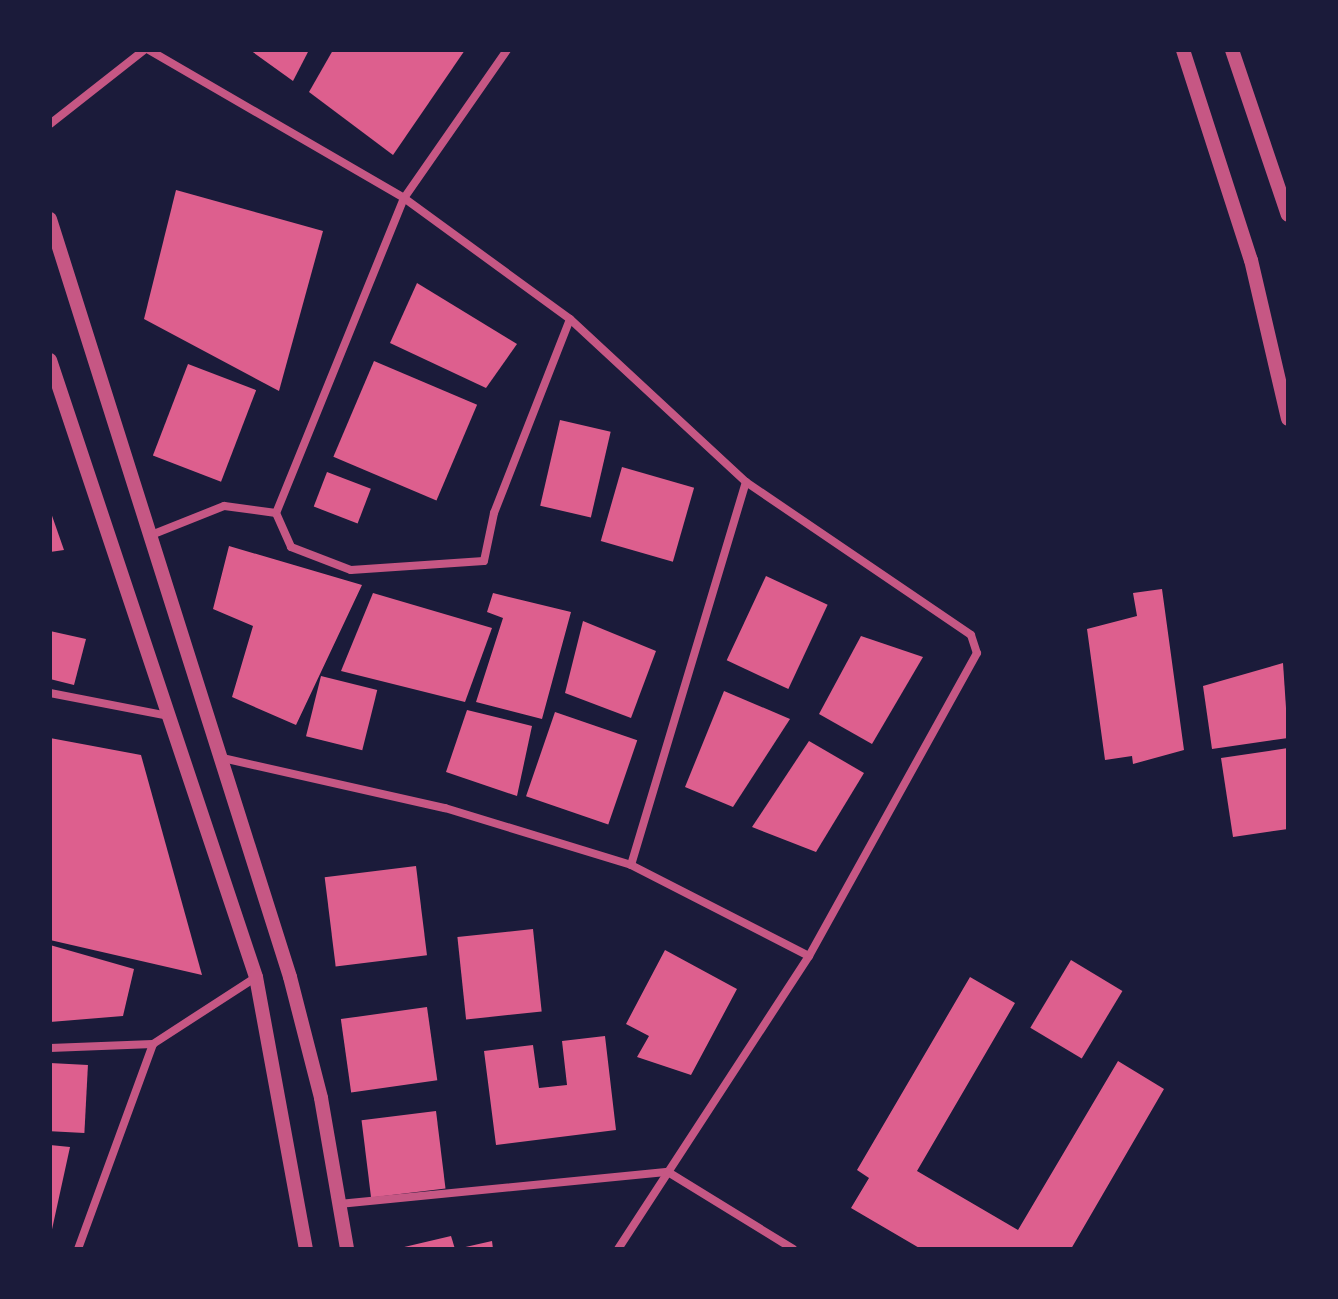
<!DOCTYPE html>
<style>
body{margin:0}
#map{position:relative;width:1338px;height:1299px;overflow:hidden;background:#1b1b3a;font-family:Lora,serif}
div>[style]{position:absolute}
.building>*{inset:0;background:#dd5f8e;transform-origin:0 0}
.minor>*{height:8px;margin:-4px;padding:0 4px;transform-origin:4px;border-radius:4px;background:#c65784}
.tertiary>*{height:14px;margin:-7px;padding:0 7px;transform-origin:7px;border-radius:7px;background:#c65784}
span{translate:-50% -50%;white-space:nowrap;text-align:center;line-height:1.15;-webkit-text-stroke:7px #1b1b3a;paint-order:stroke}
.frame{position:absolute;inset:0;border:52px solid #1b1b3a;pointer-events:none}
</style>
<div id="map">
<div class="building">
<div style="clip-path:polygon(250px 50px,309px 50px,293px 81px)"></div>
<div style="clip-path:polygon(333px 50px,465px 50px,393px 155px,309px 92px)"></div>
<div style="clip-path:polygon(176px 190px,323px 231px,279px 391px,144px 319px)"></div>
<div style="clip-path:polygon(417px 283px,517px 344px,486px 388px,390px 343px)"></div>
<div style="left:374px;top:361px;width:112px;height:104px;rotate:23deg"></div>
<div style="left:188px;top:364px;width:73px;height:98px;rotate:21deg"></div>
<div style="left:560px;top:420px;width:52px;height:88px;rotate:13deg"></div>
<div style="left:622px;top:467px;width:75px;height:77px;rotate:16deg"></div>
<div style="left:327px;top:472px;width:47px;height:37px;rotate:21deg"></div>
<div style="clip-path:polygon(50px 510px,64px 550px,50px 552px)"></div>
<div style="clip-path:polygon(229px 546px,362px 585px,296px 725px,232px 697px,253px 626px,213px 609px)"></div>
<div style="left:766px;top:576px;width:68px;height:93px;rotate:25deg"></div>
<div style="clip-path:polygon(1162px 589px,1184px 750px,1133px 764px,1132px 756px,1105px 760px,1087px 629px,1137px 616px,1133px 593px)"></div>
<div style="clip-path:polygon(373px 593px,492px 628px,465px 702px,341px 671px)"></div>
<div style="clip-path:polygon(493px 593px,571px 612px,542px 719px,476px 702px,503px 618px,487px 612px)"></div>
<div style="clip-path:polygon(583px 621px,656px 651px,631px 718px,565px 693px)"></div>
<div style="clip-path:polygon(50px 631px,86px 639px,74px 685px,50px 679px)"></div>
<div style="clip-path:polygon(861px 636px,923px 657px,872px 744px,819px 714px)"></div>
<div style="clip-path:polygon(1283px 663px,1288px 738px,1212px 749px,1203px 686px)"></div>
<div style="left:321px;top:676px;width:58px;height:62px;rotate:14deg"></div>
<div style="clip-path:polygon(724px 691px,790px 719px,733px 807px,685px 787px)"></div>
<div style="clip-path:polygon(467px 710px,532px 726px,517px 796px,446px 772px)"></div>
<div style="left:555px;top:712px;width:87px;height:89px;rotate:19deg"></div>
<div style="clip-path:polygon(50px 738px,141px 755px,202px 975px,50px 940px)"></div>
<div style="clip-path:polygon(809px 741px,864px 773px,816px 852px,752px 827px)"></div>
<div style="clip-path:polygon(1288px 748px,1288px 829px,1233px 837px,1221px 758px)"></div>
<div style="left:416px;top:866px;width:90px;height:92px;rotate:83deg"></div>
<div style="left:533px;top:929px;width:83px;height:76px;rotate:84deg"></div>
<div style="clip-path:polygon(50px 945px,134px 969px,123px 1016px,50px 1022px)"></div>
<div style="clip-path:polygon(665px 950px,737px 989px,691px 1075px,637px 1057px,649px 1036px,626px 1024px)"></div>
<div style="left:1071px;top:960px;width:60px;height:79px;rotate:31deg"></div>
<div style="clip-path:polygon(970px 977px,1015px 1003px,917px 1171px,1018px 1230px,1118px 1061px,1164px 1089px,1071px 1249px,921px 1249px,851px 1208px,869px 1178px,857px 1170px)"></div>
<div style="left:427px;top:1007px;width:74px;height:87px;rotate:82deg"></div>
<div style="clip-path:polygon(605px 1036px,616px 1130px,496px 1145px,484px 1051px,533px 1045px,539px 1088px,567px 1085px,562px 1041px)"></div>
<div style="left:50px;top:1063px;width:38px;height:68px;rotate:3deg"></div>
<div style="left:436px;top:1111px;width:78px;height:75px;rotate:83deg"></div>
<div style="clip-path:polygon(50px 1145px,70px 1147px,51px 1234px,50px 1234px)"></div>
<div style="clip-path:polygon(451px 1236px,455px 1249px,401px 1249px,400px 1248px)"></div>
<div style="clip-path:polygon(492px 1241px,493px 1249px,461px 1249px,461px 1248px)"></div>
</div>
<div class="minor">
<div style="left:149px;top:50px;width:295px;rotate:30.1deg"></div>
<div style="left:404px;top:198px;width:340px;rotate:112.1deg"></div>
<div style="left:276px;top:513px;width:52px;rotate:-172.3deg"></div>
<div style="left:224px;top:506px;width:79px;rotate:158.3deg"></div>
<div style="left:507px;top:50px;width:180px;rotate:124.8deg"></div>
<div style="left:404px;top:198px;width:205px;rotate:36.1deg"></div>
<div style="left:570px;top:319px;width:240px;rotate:42.8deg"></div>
<div style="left:746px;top:482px;width:272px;rotate:34.2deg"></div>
<div style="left:971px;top:635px;width:19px;rotate:72deg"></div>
<div style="left:977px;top:653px;width:346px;rotate:119deg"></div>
<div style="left:809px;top:956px;width:350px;rotate:123.1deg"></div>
<div style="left:50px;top:124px;width:120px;rotate:-38.2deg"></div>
<div style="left:276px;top:513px;width:37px;rotate:66deg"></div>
<div style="left:291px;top:547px;width:64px;rotate:21deg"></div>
<div style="left:351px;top:570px;width:133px;rotate:-3.9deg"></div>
<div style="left:484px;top:561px;width:49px;rotate:-78.2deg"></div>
<div style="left:494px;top:513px;width:208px;rotate:-68.6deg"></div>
<div style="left:50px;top:693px;width:115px;rotate:11deg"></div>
<div style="left:218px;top:757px;width:233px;rotate:12.7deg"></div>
<div style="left:445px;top:808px;width:195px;rotate:17deg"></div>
<div style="left:631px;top:865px;width:200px;rotate:27.1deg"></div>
<div style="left:631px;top:865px;width:400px;rotate:-73.3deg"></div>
<div style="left:50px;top:1048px;width:103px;rotate:-2.2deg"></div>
<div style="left:153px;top:1044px;width:123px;rotate:-33deg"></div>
<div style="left:339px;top:1204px;width:331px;rotate:-5.6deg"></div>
<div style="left:668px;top:1172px;width:147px;rotate:31.6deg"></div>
<div style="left:78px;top:1249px;width:218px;rotate:-69.9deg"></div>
</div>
<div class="tertiary">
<div style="left:1183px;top:50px;width:221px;rotate:72.1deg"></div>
<div style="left:1251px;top:260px;width:163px;rotate:76.9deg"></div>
<div style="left:1232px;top:50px;width:174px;rotate:71.3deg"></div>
<div style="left:50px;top:219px;width:795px;rotate:72.43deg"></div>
<div style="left:290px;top:977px;width:125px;rotate:75.6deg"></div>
<div style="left:321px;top:1098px;width:153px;rotate:80.2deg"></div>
<div style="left:50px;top:360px;width:650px;rotate:71.54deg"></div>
<div style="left:256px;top:977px;width:277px;rotate:79.6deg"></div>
</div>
<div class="frame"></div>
</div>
